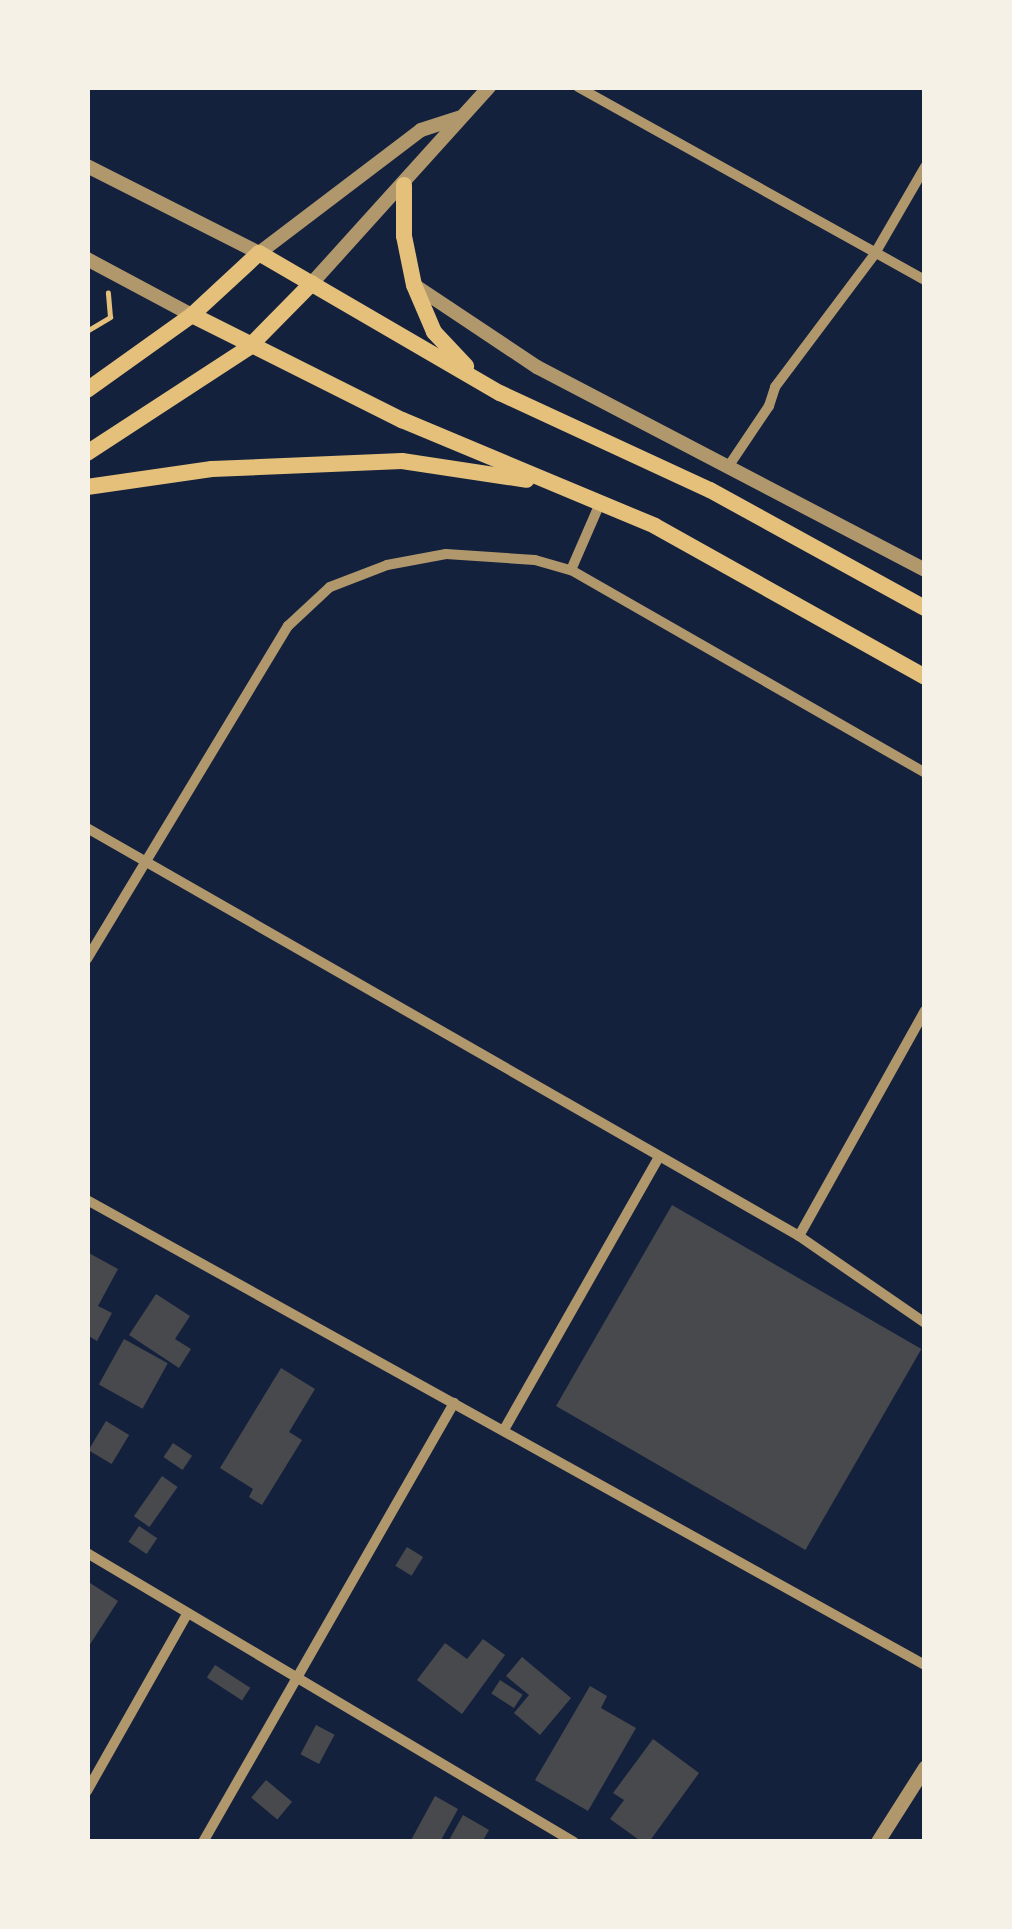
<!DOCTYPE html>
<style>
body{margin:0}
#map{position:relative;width:1012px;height:1929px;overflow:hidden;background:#14213d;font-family:Cabin,sans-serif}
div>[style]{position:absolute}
.building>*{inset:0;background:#48494c;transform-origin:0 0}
.path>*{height:4.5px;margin:-2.25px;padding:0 2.25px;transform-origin:2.25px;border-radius:2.25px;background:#e5c07b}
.minor>*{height:10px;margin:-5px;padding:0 5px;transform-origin:5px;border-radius:5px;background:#b1986c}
.tertiary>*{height:14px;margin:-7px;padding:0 7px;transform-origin:7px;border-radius:7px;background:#b1986c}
.primary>*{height:16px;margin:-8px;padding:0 8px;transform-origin:8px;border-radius:8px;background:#e5c07b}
span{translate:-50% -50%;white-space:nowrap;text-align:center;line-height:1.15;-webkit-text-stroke:10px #f6f1e7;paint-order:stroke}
.frame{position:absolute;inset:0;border:90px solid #f6f1e7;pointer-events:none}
</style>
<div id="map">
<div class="building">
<div style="left:672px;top:1205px;width:288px;height:232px;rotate:30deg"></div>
<div style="clip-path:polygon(87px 1252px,118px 1269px,98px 1306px,112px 1313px,97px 1341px,87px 1335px)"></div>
<div style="clip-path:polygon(156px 1294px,190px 1316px,175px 1339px,191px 1349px,179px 1368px,129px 1335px)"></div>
<div style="left:124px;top:1339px;width:50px;height:52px;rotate:29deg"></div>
<div style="clip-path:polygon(281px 1368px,315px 1389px,289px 1432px,302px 1440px,262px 1505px,249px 1497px,253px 1489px,220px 1468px)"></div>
<div style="left:106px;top:1421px;width:27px;height:34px;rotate:31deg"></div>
<div style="left:173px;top:1443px;width:23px;height:17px;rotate:34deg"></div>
<div style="left:162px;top:1476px;width:19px;height:49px;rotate:35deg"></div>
<div style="left:139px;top:1526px;width:22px;height:19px;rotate:34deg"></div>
<div style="left:407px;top:1547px;width:19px;height:22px;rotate:32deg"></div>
<div style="clip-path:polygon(87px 1581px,118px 1601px,87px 1649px)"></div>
<div style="clip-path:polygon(483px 1639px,505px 1655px,462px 1714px,417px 1680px,445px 1643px,467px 1659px)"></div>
<div style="clip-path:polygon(522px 1657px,571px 1698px,540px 1735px,514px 1713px,529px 1695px,506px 1676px)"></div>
<div style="left:215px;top:1665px;width:42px;height:15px;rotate:33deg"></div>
<div style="left:500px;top:1680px;width:27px;height:16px;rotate:33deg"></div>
<div style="clip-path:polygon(590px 1686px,607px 1696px,601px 1708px,636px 1728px,588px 1811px,535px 1780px)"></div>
<div style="left:316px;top:1725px;width:21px;height:33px;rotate:28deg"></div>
<div style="clip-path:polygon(653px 1739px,699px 1773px,649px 1842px,642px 1842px,610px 1819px,624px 1800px,613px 1793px)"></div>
<div style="left:266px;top:1780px;width:34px;height:23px;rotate:40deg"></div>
<div style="clip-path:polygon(435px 1796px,458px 1809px,440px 1842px,410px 1842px)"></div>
<div style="clip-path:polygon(463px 1815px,489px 1830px,482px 1842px,448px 1842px)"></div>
</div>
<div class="path">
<div style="left:87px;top:331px;width:27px;rotate:-31deg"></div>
<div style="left:110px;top:317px;width:24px;rotate:-95deg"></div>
</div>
<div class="minor">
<div style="left:578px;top:87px;width:397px;rotate:29.1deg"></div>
<div style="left:730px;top:464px;width:70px;rotate:-56.1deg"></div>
<div style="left:769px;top:406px;width:20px;rotate:-72deg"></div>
<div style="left:775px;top:387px;width:165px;rotate:-53.1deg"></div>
<div style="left:874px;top:255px;width:102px;rotate:-59.9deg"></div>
<div style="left:571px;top:570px;width:75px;rotate:-66.5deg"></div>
<div style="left:87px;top:828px;width:821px;rotate:29.81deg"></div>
<div style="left:799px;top:1236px;width:153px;rotate:34.6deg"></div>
<div style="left:87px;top:959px;width:389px;rotate:-58.9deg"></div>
<div style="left:288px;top:626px;width:57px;rotate:-42.9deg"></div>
<div style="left:330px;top:587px;width:61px;rotate:-21.1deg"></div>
<div style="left:387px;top:565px;width:60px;rotate:-10.6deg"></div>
<div style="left:446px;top:554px;width:89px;rotate:3.9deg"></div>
<div style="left:535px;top:560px;width:37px;rotate:16deg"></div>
<div style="left:571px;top:570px;width:408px;rotate:29.8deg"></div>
<div style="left:87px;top:1200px;width:958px;rotate:29.03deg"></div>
<div style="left:799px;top:1236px;width:258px;rotate:-60.8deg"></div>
<div style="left:505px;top:1428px;width:312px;rotate:-60.4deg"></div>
<div style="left:87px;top:1553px;width:566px;rotate:30.69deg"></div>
<div style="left:87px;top:1791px;width:203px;rotate:-60.5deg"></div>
<div style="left:203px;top:1842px;width:506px;rotate:-60.24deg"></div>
</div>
<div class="tertiary">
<div style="left:87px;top:166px;width:193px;rotate:26.8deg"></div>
<div style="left:259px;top:253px;width:203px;rotate:-37.2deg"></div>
<div style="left:421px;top:130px;width:40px;rotate:-18deg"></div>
<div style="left:87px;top:259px;width:119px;rotate:28.1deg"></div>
<div style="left:312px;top:283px;width:264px;rotate:-47.9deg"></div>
<div style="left:414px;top:285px;width:148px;rotate:33.7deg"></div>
<div style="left:537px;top:367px;width:438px;rotate:27.6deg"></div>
<div style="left:878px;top:1842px;width:88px;rotate:-57.6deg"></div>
</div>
<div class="primary">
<div style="left:404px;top:185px;width:51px;rotate:90deg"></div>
<div style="left:404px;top:236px;width:50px;rotate:78.5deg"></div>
<div style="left:414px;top:285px;width:51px;rotate:66.9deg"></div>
<div style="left:434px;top:332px;width:47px;rotate:46.7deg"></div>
<div style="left:192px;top:315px;width:235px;rotate:26.6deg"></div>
<div style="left:402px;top:420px;width:274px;rotate:22.7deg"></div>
<div style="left:655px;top:526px;width:309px;rotate:29.2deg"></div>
<div style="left:87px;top:390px;width:129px;rotate:-35.5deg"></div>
<div style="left:192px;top:315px;width:91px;rotate:-42.8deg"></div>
<div style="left:259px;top:253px;width:279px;rotate:30.2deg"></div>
<div style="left:500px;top:393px;width:231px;rotate:24.8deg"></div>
<div style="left:710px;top:490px;width:245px;rotate:28.8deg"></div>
<div style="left:87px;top:453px;width:192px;rotate:-33.1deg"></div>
<div style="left:248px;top:348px;width:91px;rotate:-45.4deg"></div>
<div style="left:87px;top:487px;width:126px;rotate:-8.2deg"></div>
<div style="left:212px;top:469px;width:190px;rotate:-2.4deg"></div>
<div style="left:402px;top:461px;width:126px;rotate:8.6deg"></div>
</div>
<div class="frame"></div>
</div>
